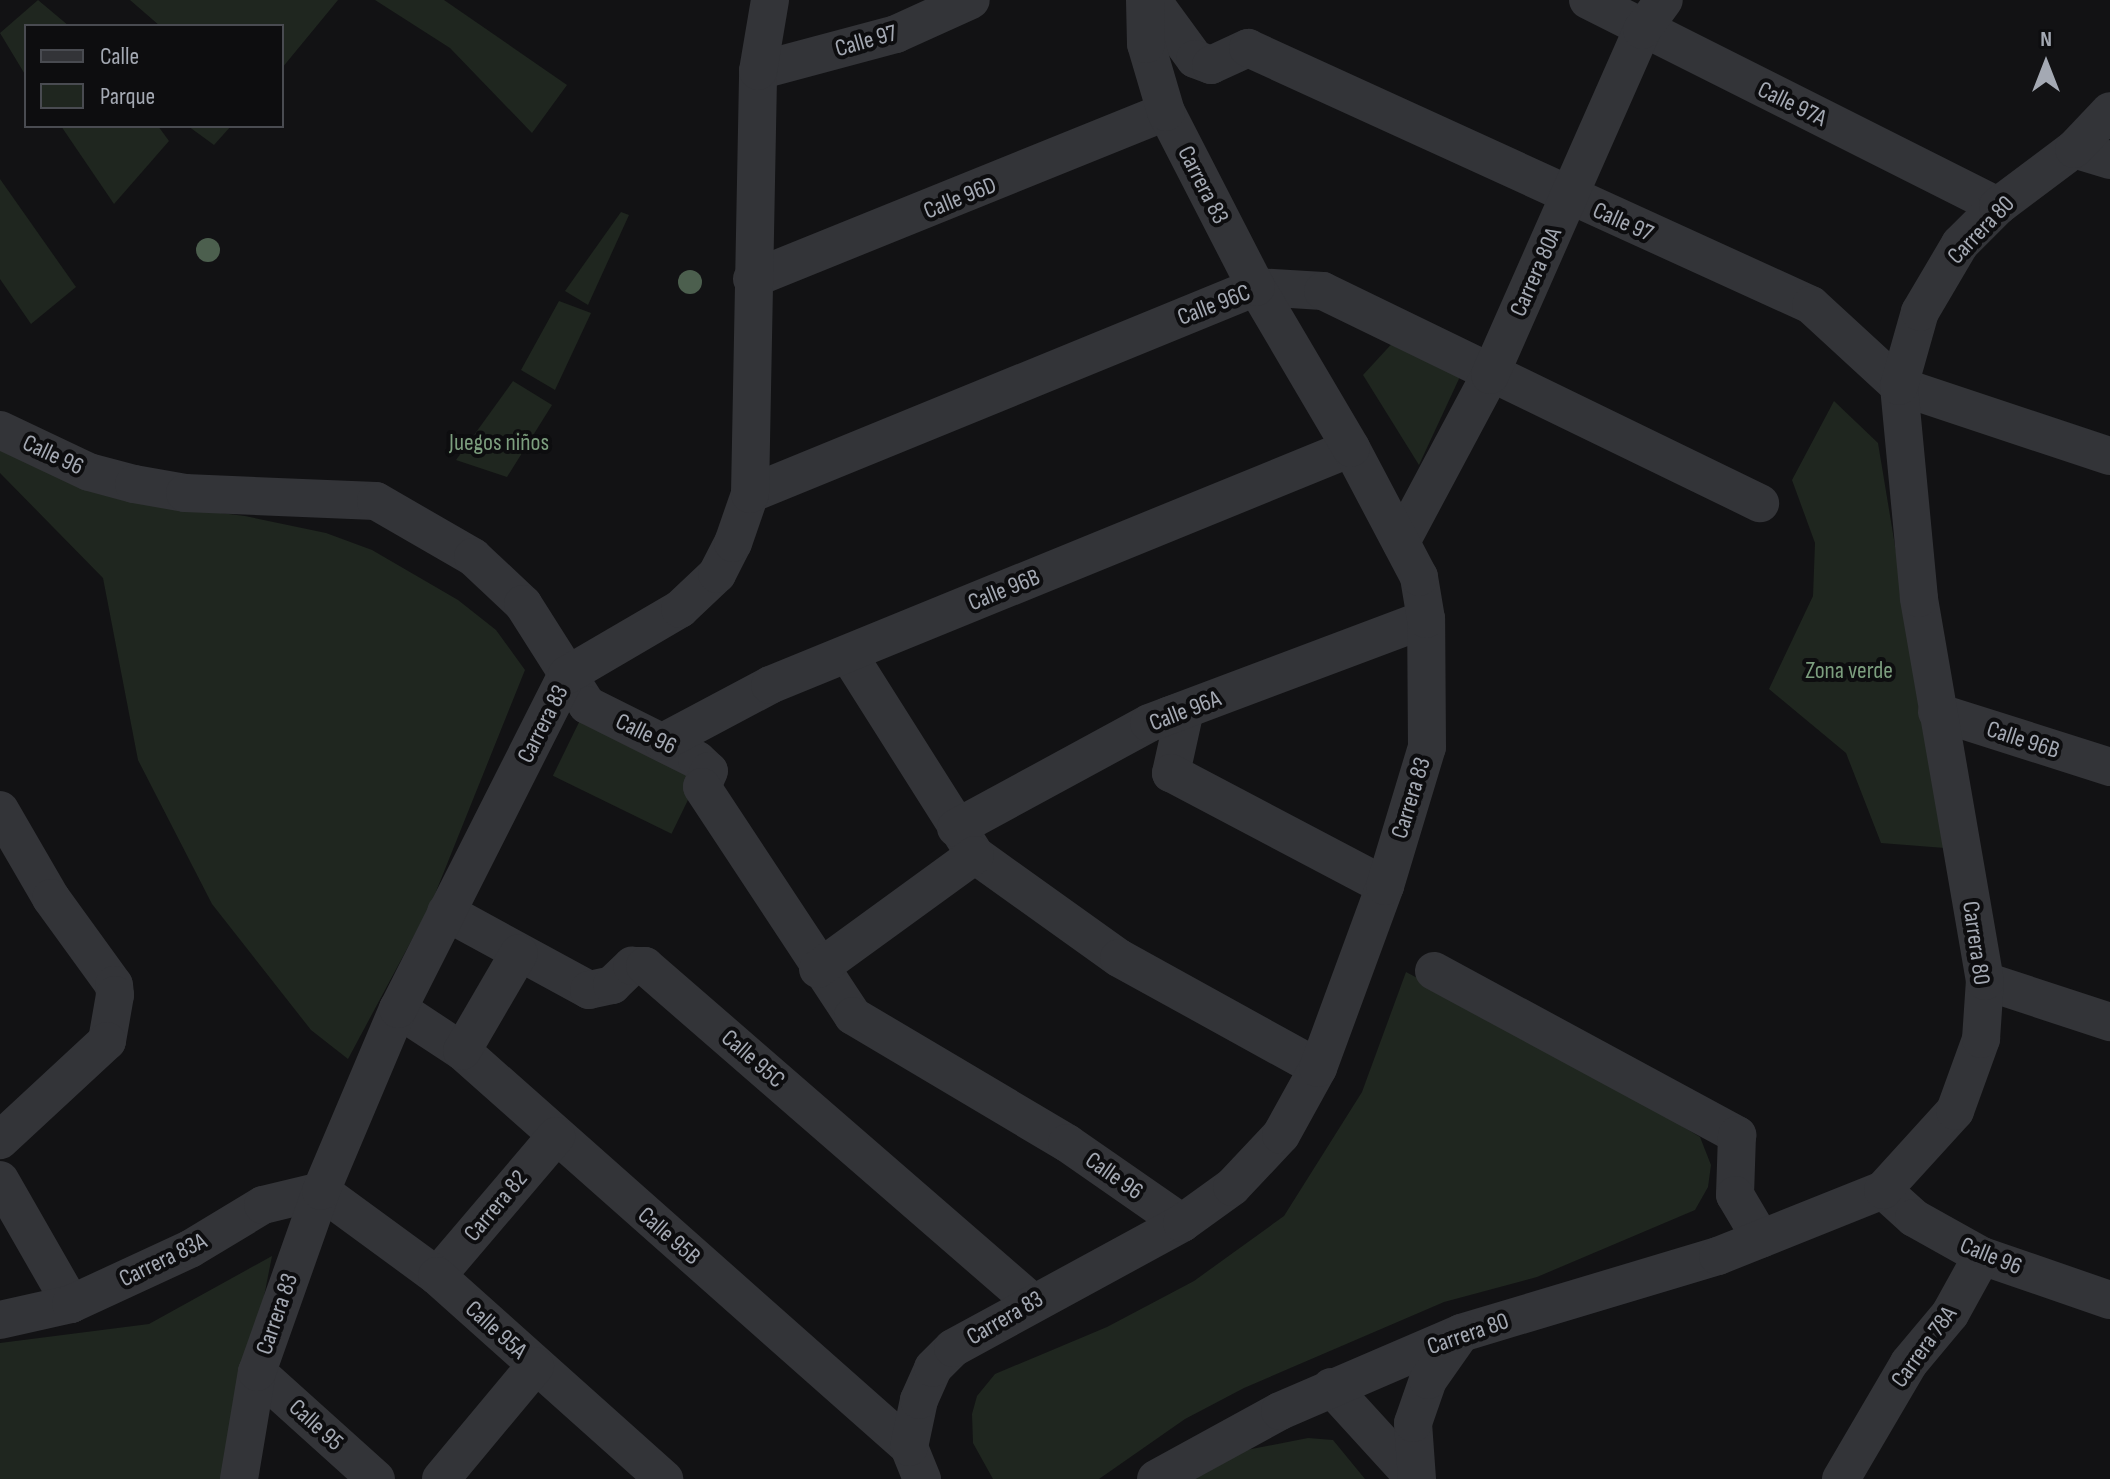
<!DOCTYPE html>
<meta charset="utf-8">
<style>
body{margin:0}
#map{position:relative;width:2110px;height:1479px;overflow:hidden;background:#121214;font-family:"Sofia Sans Condensed",sans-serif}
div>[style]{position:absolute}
.green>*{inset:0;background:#1f261f;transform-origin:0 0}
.minor>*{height:38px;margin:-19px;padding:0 19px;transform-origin:19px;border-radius:19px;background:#333438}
.trees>*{width:24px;height:24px;margin:-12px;border-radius:50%;background:#4c5f4e}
span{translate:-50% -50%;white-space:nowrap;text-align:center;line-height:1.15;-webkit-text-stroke:8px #0d0d0f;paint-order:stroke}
.street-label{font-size:24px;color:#a4a9b3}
.park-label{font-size:24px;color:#7c9e7e}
.legend{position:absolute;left:24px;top:24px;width:260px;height:104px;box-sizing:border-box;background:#0d0d0f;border:2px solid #494b51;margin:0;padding:10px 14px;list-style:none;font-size:24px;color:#a4a9b3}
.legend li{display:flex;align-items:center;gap:16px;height:40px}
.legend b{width:40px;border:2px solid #494b51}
.north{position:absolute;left:2006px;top:24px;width:80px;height:80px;-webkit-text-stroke:6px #0d0d0f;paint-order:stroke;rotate:0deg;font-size:22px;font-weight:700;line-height:32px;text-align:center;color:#a4a9b3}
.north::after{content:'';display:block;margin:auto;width:28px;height:36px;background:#a4a9b3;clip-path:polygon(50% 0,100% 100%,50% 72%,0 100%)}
</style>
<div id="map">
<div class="green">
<div style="clip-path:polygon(38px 0,69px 26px,26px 26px,26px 76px,0 33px)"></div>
<div style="clip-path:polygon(130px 0,338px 0,282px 68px,282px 26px,160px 26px)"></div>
<div style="clip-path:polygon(375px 0,444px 0,567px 85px,532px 133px,450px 48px)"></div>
<div style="clip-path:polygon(61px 126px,158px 126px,169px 141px,114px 204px)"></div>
<div style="clip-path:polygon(188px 126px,231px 126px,214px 145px)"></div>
<div style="clip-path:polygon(0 179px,76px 287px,31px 324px,0 279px)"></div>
<div style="clip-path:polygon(621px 212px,629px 215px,588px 305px,565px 291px)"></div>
<div style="clip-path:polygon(559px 301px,591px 313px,555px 390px,521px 370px)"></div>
<div style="clip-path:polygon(1398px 337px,1464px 368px,1419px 465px,1363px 375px)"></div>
<div style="clip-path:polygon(513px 381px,552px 405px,507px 477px,456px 460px)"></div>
<div style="clip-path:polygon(1834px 401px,1878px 443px,1945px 848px,1881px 843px,1846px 753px,1769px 689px,1813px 596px,1815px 543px,1792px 480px)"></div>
<div style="clip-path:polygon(0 450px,156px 505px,245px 516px,326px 533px,372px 550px,458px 600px,496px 630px,525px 670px,431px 904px,348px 1059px,311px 1030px,212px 904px,138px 760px,103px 578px,0 473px)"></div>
<div style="left:584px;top:712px;width:132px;height:71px;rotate:26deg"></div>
<div style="clip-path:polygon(1406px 972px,1567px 1057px,1700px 1137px,1711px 1165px,1708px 1187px,1695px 1210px,1537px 1277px,1444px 1302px,1244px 1388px,1185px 1419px,1099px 1479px,993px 1479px,973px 1443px,972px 1414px,977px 1396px,995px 1374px,1107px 1327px,1194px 1281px,1284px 1216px,1362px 1092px)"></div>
<div style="clip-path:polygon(272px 1256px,228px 1479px,0 1479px,0 1343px,149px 1324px)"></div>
<div style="clip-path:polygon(1308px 1438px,1333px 1440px,1365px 1479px,1176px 1479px,1216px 1456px)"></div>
</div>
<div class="minor">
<div style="left:1152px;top:0;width:73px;rotate:53.9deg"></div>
<div style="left:1195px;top:59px;width:17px;rotate:21deg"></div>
<div style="left:1211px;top:65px;width:41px;rotate:-24.7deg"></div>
<div style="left:1248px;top:48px;width:619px;rotate:24.54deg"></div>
<div style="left:1811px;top:305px;width:120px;rotate:42.6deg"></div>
<div style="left:1899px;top:386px;width:222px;rotate:18.4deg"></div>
<div style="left:1588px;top:0;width:459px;rotate:26.7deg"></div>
<div style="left:758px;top:71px;width:143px;rotate:-15deg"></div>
<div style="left:896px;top:34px;width:82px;rotate:-24.4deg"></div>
<div style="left:2074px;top:149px;width:38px;rotate:17deg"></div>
<div style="left:752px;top:279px;width:446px;rotate:-22deg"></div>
<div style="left:0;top:430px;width:98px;rotate:25.3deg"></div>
<div style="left:89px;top:472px;width:47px;rotate:14.9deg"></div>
<div style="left:134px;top:484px;width:52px;rotate:10deg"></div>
<div style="left:185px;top:493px;width:191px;rotate:2.4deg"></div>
<div style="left:376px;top:501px;width:112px;rotate:30deg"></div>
<div style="left:473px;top:557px;width:69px;rotate:43.2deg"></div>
<div style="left:523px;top:604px;width:120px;rotate:57.6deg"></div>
<div style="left:587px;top:705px;width:123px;rotate:26.6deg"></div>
<div style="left:697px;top:760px;width:16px;rotate:43deg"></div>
<div style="left:709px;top:771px;width:17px;rotate:114deg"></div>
<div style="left:702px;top:787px;width:274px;rotate:56.6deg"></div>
<div style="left:853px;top:1016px;width:249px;rotate:30.7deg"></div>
<div style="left:1067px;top:1143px;width:140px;rotate:34.8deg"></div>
<div style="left:750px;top:494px;width:547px;rotate:-22.25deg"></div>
<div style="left:1256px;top:287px;width:67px;rotate:3.4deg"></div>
<div style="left:1323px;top:291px;width:486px;rotate:25.9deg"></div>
<div style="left:1401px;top:542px;width:189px;rotate:-61.9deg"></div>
<div style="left:1490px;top:375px;width:377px;rotate:-66.2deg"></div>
<div style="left:1642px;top:30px;width:37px;rotate:-54deg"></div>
<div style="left:848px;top:654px;width:238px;rotate:57.7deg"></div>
<div style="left:975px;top:855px;width:177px;rotate:35.6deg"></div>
<div style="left:1119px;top:958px;width:227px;rotate:28.9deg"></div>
<div style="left:1937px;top:712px;width:182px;rotate:17.6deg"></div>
<div style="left:1168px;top:716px;width:18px;rotate:-19deg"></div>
<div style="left:1185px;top:710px;width:65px;rotate:102.5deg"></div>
<div style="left:1171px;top:773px;width:242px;rotate:27.8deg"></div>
<div style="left:663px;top:742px;width:121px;rotate:-28deg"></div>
<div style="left:770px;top:685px;width:627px;rotate:-22.19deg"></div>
<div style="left:0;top:810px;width:102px;rotate:59.9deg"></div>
<div style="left:51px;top:898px;width:107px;rotate:54.1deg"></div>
<div style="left:114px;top:985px;width:10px;rotate:84deg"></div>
<div style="left:115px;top:995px;width:47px;rotate:99.9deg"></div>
<div style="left:107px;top:1041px;width:146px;rotate:137.2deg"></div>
<div style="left:956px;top:828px;width:220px;rotate:-28.5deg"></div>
<div style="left:1149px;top:723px;width:296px;rotate:-20.6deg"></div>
<div style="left:446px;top:912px;width:163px;rotate:28.6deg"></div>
<div style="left:589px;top:990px;width:24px;rotate:-12deg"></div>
<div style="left:612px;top:985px;width:28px;rotate:-44deg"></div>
<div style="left:632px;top:966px;width:13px"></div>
<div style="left:645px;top:966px;width:513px;rotate:40.97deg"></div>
<div style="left:818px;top:969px;width:194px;rotate:-36deg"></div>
<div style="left:1434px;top:971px;width:345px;rotate:28.4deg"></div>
<div style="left:1737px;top:1135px;width:60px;rotate:91.9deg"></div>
<div style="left:1735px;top:1195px;width:51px;rotate:59.4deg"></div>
<div style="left:1985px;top:981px;width:132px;rotate:18.2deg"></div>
<div style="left:398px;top:1009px;width:77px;rotate:33.3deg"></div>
<div style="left:462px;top:1051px;width:597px;rotate:41.54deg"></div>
<div style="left:909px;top:1447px;width:35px;rotate:68deg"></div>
<div style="left:462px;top:1051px;width:113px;rotate:-59.8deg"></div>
<div style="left:0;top:1180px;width:143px;rotate:60.2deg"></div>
<div style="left:1883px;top:1190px;width:42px;rotate:42.1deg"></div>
<div style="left:1914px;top:1218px;width:78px;rotate:29.2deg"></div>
<div style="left:1982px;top:1256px;width:135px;rotate:19deg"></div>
<div style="left:437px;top:1276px;width:184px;rotate:-49.6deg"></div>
<div style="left:0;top:1320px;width:73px;rotate:-12.7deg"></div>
<div style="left:71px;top:1304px;width:131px;rotate:-24.8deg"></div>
<div style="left:190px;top:1249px;width:85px;rotate:-31.1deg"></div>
<div style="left:263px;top:1205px;width:60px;rotate:-13.6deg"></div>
<div style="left:321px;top:1191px;width:144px;rotate:36.2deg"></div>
<div style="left:437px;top:1276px;width:305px;rotate:41.8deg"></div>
<div style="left:257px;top:1372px;width:160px;rotate:42deg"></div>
<div style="left:1331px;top:1387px;width:125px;rotate:47.6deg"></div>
<div style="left:909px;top:1447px;width:48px;rotate:-78deg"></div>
<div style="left:919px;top:1400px;width:35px;rotate:-66deg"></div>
<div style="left:933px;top:1368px;width:28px;rotate:-45deg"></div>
<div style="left:953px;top:1348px;width:261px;rotate:-28.6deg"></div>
<div style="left:1182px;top:1223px;width:62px;rotate:-35.8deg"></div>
<div style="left:1232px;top:1187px;width:71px;rotate:-46.7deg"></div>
<div style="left:1281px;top:1135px;width:77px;rotate:-61.1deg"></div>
<div style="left:1318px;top:1068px;width:194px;rotate:-69.8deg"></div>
<div style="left:1385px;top:886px;width:145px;rotate:-73.2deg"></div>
<div style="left:1427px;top:747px;width:128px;rotate:-90.4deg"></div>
<div style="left:1426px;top:619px;width:43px;rotate:-99.5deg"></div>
<div style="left:1419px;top:577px;width:146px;rotate:-117.8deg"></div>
<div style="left:1351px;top:448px;width:187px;rotate:-120.5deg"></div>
<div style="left:1256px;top:287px;width:197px;rotate:-117.2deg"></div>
<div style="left:1166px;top:112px;width:71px;rotate:-106.4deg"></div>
<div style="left:1146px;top:44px;width:44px;rotate:-91.3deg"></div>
<div style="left:239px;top:1479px;width:109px;rotate:-80.5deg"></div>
<div style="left:257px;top:1372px;width:192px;rotate:-70.5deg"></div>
<div style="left:321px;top:1191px;width:198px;rotate:-67.1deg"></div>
<div style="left:398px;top:1009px;width:374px;rotate:-63.2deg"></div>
<div style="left:567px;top:675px;width:131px;rotate:-30.3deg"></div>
<div style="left:680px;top:609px;width:51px;rotate:-43.4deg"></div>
<div style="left:717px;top:574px;width:35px;rotate:-63deg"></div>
<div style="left:733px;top:543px;width:52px;rotate:-70.9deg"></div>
<div style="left:750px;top:494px;width:423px;rotate:-88.9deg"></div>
<div style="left:758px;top:71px;width:72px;rotate:-80.4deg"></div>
<div style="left:441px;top:1479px;width:147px;rotate:-50.2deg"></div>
<div style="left:1156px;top:1479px;width:141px;rotate:-28.7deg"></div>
<div style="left:1280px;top:1411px;width:197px;rotate:-23.3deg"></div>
<div style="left:1461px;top:1333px;width:268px;rotate:-16.7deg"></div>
<div style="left:1718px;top:1256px;width:178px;rotate:-21.8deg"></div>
<div style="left:1883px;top:1190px;width:107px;rotate:-47.7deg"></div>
<div style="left:1955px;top:1111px;width:77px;rotate:-70.1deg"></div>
<div style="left:1981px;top:1039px;width:58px;rotate:-86.1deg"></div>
<div style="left:1985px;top:981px;width:389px;rotate:-99.8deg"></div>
<div style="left:1919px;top:598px;width:213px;rotate:-95.4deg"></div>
<div style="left:1899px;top:386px;width:77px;rotate:-74.2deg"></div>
<div style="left:1920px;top:312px;width:79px;rotate:-59.5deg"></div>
<div style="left:1960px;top:244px;width:54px;rotate:-45deg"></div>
<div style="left:1998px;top:206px;width:95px;rotate:-36.9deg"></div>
<div style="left:2074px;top:149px;width:52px;rotate:-46.5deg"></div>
<div style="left:1417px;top:1479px;width:56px;rotate:-94.1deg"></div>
<div style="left:1413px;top:1423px;width:46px;rotate:-70.8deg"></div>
<div style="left:1428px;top:1380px;width:57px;rotate:-54.9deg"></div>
<div style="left:1841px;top:1479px;width:134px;rotate:-59.6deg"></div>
<div style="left:1909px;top:1363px;width:64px;rotate:-50.1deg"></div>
<div style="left:1950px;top:1314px;width:66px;rotate:-61.1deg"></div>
</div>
<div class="trees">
<div style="left:208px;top:250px"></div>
<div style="left:690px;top:282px"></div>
</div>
<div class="street-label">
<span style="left:866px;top:41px;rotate:-16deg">Calle 97</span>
<span style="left:1792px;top:104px;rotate:26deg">Calle 97A</span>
<span style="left:1203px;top:185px;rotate:63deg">Carrera 83</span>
<span style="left:960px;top:198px;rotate:-22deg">Calle 96D</span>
<span style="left:1623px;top:222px;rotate:24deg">Calle 97</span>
<span style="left:1981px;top:230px;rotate:-46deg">Carrera 80</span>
<span style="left:1536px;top:272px;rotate:-66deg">Carrera 80A</span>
<span style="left:1214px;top:305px;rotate:-21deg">Calle 96C</span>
<span style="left:53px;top:455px;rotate:25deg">Calle 96</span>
<span style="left:1004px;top:590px;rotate:-22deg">Calle 96B</span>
<span style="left:1185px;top:711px;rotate:-21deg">Calle 96A</span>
<span style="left:543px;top:724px;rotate:-63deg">Carrera 83</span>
<span style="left:646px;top:734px;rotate:26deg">Calle 96</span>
<span style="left:2023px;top:740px;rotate:18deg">Calle 96B</span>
<span style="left:1411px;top:798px;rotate:-73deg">Carrera 83</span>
<span style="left:1976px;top:943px;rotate:82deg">Carrera 80</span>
<span style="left:753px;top:1059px;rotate:41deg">Calle 95C</span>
<span style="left:1114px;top:1176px;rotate:35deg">Calle 96</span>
<span style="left:496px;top:1206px;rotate:-50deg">Carrera 82</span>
<span style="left:669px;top:1236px;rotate:41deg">Calle 95B</span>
<span style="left:1991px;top:1256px;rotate:22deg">Calle 96</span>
<span style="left:163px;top:1260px;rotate:-26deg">Carrera 83A</span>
<span style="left:277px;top:1314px;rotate:-71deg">Carrera 83</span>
<span style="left:1005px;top:1318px;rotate:-30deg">Carrera 83</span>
<span style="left:496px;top:1330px;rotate:42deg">Calle 95A</span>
<span style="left:1468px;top:1334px;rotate:-19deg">Carrera 80</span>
<span style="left:1924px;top:1347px;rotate:-54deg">Carrera 78A</span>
<span style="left:316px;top:1425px;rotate:42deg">Calle 95</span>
</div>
<div class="park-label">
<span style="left:499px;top:443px">Juegos niños</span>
<span style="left:1849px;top:671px">Zona verde</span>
</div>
<ul class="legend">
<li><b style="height:10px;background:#333438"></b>Calle</li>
<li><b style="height:22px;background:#1f261f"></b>Parque</li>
</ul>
<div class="north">N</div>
</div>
